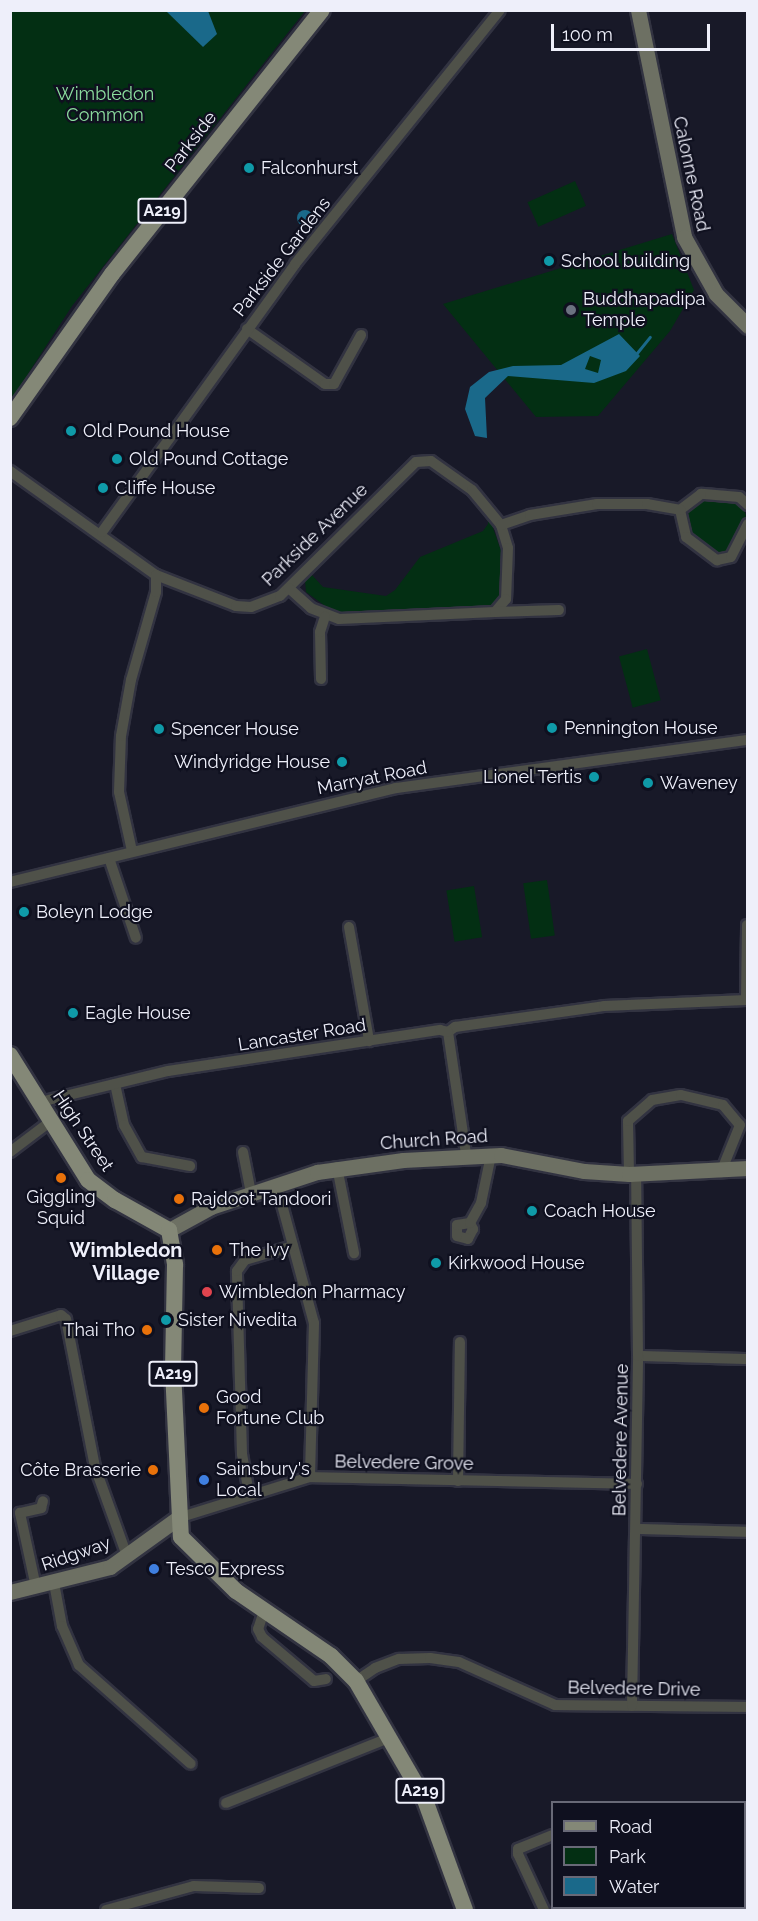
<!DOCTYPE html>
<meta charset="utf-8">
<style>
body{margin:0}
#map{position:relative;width:758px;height:1921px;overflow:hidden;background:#181928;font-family:Raleway,sans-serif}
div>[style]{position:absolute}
.green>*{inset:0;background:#032f13;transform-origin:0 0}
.water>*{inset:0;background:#1a698a}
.round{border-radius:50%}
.stream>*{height:3px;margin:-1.5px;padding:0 1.5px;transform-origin:1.5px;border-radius:1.5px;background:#1a698a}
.roads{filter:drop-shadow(2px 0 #323341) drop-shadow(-2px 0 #323341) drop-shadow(0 2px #323341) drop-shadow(0 -2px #323341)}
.street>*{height:10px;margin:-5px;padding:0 5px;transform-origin:5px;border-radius:5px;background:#4f5149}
.secondary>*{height:15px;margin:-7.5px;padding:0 7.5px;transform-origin:7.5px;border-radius:7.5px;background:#6d7063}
.primary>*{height:16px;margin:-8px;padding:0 8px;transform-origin:8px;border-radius:8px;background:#848877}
.dots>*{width:16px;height:16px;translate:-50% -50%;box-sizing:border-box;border:3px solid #0f101f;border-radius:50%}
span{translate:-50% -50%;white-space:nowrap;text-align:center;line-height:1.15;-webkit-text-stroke:4.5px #0f101f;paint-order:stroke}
.shield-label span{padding:2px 4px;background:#0f101f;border:2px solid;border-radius:4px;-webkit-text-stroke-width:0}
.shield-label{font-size:16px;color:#eeeffa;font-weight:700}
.park-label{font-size:18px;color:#8bdd9e}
.street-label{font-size:18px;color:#eeeffa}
.poi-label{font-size:18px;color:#eeeffa}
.left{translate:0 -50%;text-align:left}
.right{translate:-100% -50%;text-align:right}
.neighbourhood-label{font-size:20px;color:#eeeffa;font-weight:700}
.frame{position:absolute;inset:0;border:12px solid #eeeffa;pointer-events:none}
.legend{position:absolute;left:551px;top:1801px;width:195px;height:108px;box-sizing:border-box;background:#0f101f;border:2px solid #686977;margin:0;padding:8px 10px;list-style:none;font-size:18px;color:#eeeffa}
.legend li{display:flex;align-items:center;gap:12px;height:30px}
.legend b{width:30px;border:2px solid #686977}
.scale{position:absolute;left:551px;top:24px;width:159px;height:27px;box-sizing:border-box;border:3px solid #eeeffa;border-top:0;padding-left:8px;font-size:18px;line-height:21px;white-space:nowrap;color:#eeeffa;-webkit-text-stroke:4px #0f101f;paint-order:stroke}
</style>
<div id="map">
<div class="green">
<div style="clip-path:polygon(10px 11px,305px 11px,72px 306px,11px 400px)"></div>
<div style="left:575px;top:181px;width:27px;height:52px;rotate:66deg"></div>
<div style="clip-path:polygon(672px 234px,694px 290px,670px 331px,598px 416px,536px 417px,443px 304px)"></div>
<div style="clip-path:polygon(702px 497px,737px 500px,743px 506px,746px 516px,726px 553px,711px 552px,691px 534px,688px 512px)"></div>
<div style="clip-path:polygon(488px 514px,503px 556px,502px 583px,498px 601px,493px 607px,353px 615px,332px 611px,306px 592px,305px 580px,312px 575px,323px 587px,386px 596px,395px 590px,420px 557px,483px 531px,488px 524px)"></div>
<div style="left:647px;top:649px;width:53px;height:29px;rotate:75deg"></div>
<div style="left:547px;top:880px;width:56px;height:24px;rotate:82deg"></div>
<div style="left:474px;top:886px;width:52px;height:28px;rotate:81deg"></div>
</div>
<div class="water">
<div style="clip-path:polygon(166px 11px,208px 11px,217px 34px,203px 47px)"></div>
<div class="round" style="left:297px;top:210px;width:16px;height:16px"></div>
<div style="clip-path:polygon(evenodd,619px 334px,640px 356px,626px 371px,594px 383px,508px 376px,485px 398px,487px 438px,475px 436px,465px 409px,470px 387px,489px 372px,513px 366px,561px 365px,619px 334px,590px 356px,601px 360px,598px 373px,585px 369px,590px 356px)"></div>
</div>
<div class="stream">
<div style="left:636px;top:354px;width:22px;rotate:-51deg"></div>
</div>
<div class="roads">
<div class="street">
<div style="left:247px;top:329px;width:95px;rotate:35.2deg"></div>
<div style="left:325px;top:384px;width:9px"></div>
<div style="left:334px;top:384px;width:56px;rotate:-61.1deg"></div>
<div style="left:10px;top:471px;width:179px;rotate:35.5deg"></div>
<div style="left:156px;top:575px;width:86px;rotate:21.2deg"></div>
<div style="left:236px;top:606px;width:15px;rotate:4deg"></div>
<div style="left:251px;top:607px;width:31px;rotate:-21deg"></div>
<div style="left:280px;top:596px;width:191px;rotate:-44.6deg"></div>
<div style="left:416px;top:462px;width:15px;rotate:-4deg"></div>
<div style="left:431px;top:461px;width:50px;rotate:35.3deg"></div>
<div style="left:472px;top:490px;width:45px;rotate:50.4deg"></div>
<div style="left:501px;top:525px;width:24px;rotate:73deg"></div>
<div style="left:508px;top:548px;width:51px;rotate:92.2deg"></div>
<div style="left:506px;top:599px;width:17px;rotate:130deg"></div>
<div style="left:495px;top:612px;width:156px;rotate:177.4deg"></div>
<div style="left:339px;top:619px;width:30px;rotate:-159deg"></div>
<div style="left:311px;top:608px;width:30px;rotate:-138deg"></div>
<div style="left:748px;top:505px;width:12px;rotate:-138deg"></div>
<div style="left:739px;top:497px;width:38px;rotate:-175deg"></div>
<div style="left:701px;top:494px;width:26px;rotate:143deg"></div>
<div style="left:680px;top:510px;width:28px;rotate:77deg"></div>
<div style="left:686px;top:537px;width:39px;rotate:37deg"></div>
<div style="left:717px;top:560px;width:14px;rotate:-12deg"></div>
<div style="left:731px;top:557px;width:37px;rotate:-63deg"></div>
<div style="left:501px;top:525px;width:31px;rotate:-19deg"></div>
<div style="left:530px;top:515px;width:68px;rotate:-9.3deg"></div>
<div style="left:597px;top:504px;width:50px"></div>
<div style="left:647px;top:504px;width:34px;rotate:10deg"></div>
<div style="left:102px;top:532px;width:330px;rotate:-54.2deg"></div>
<div style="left:295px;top:264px;width:326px;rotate:-51.1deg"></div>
<div style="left:495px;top:612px;width:64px;rotate:-1.8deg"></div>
<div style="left:321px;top:679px;width:47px;rotate:-91.2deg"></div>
<div style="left:320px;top:632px;width:16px;rotate:-72deg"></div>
<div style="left:132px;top:851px;width:60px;rotate:-102.4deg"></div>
<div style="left:119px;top:792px;width:56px;rotate:-88deg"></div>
<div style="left:121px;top:736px;width:57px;rotate:-79.9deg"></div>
<div style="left:131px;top:680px;width:91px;rotate:-74.1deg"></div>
<div style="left:156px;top:592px;width:17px;rotate:-90deg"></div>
<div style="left:109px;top:858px;width:84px;rotate:71.4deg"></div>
<div style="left:10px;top:882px;width:397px;rotate:-13.7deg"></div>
<div style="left:396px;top:788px;width:355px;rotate:-7.8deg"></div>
<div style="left:349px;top:927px;width:116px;rotate:80deg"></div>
<div style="left:448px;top:1032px;width:9px;rotate:-36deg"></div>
<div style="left:455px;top:1027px;width:150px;rotate:-8deg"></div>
<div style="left:604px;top:1006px;width:142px;rotate:-2.4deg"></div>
<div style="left:746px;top:1000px;width:75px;rotate:-89.2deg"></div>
<div style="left:448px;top:1032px;width:123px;rotate:81.6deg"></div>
<div style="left:115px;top:1084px;width:42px;rotate:77.6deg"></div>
<div style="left:124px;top:1125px;width:37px;rotate:61deg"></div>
<div style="left:142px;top:1157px;width:49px;rotate:10.6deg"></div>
<div style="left:40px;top:1102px;width:132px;rotate:-13.6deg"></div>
<div style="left:168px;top:1071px;width:275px;rotate:-8.6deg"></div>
<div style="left:440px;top:1030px;width:8px;rotate:14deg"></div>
<div style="left:10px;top:1152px;width:51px;rotate:-37.1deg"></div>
<div style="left:243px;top:1152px;width:42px;rotate:79deg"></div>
<div style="left:337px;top:1167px;width:88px;rotate:78.8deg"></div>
<div style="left:629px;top:1174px;width:53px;rotate:-91.1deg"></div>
<div style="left:628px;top:1121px;width:32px;rotate:-41deg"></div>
<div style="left:652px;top:1100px;width:29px;rotate:-10deg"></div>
<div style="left:681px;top:1095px;width:43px;rotate:13.4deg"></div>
<div style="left:723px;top:1105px;width:26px;rotate:50deg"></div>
<div style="left:740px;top:1125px;width:51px;rotate:112deg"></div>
<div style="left:265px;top:1189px;width:20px;rotate:37deg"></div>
<div style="left:281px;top:1201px;width:126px;rotate:74.9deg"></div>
<div style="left:314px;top:1323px;width:154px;rotate:91.5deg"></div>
<div style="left:470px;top:1223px;width:7px;rotate:63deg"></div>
<div style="left:473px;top:1229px;width:11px;rotate:117deg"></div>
<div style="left:468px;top:1239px;width:11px;rotate:-165deg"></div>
<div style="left:457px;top:1236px;width:11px;rotate:-90deg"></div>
<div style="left:457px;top:1225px;width:13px;rotate:-9deg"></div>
<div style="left:470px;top:1223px;width:23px;rotate:-61deg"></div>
<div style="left:481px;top:1203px;width:49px;rotate:-78.2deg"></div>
<div style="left:10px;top:1331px;width:53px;rotate:-17.4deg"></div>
<div style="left:61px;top:1315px;width:6px;rotate:39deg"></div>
<div style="left:66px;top:1319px;width:151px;rotate:78.9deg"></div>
<div style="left:95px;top:1467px;width:95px;rotate:70.2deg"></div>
<div style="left:638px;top:1356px;width:110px;rotate:1.6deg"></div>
<div style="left:458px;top:1481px;width:139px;rotate:-89.2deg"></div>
<div style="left:249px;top:1494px;width:41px;rotate:-99.9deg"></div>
<div style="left:242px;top:1454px;width:183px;rotate:-91.6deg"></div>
<div style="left:237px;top:1271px;width:14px;rotate:-54deg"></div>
<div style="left:245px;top:1260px;width:50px;rotate:-16.3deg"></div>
<div style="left:178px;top:1518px;width:138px;rotate:-17.3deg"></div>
<div style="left:310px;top:1477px;width:327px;rotate:1.2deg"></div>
<div style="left:636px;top:1529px;width:112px;rotate:1.5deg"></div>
<div style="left:54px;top:1583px;width:44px;rotate:79.5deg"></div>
<div style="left:62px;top:1626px;width:43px;rotate:66.4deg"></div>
<div style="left:79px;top:1665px;width:149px;rotate:41.5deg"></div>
<div style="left:36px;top:1587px;width:76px;rotate:-102.2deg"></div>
<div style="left:20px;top:1513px;width:22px;rotate:-13deg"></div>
<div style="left:41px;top:1508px;width:7px;rotate:-74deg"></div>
<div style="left:264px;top:1611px;width:19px;rotate:108deg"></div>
<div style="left:258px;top:1629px;width:9px;rotate:63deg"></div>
<div style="left:262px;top:1637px;width:68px;rotate:40.2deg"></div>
<div style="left:314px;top:1681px;width:12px;rotate:-9deg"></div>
<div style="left:356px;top:1681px;width:23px;rotate:-34deg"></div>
<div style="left:375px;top:1668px;width:26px;rotate:-21deg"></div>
<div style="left:399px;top:1659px;width:31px;rotate:-2deg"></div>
<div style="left:430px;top:1658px;width:29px;rotate:8deg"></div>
<div style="left:459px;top:1662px;width:105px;rotate:24.1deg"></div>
<div style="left:555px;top:1705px;width:193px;rotate:0.6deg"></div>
<div style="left:632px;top:1706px;width:350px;rotate:-89deg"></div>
<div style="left:638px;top:1356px;width:182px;rotate:-90.6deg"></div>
<div style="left:226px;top:1803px;width:178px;rotate:-21.8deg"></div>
<div style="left:744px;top:1896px;width:4px"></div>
<div style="left:106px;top:1910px;width:91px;rotate:-15.3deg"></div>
<div style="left:194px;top:1886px;width:65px;rotate:1.8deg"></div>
<div style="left:544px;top:1910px;width:62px;rotate:-114.9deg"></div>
<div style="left:518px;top:1854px;width:5px;rotate:-90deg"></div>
<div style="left:518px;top:1849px;width:37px;rotate:-22deg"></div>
</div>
<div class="secondary">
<div style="left:638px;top:10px;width:232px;rotate:78.5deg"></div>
<div style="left:684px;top:237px;width:65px;rotate:60.7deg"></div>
<div style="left:716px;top:294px;width:45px;rotate:45deg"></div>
<div style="left:169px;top:1230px;width:48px;rotate:-28.7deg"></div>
<div style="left:211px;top:1207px;width:112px;rotate:-18.3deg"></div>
<div style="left:317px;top:1172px;width:87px;rotate:-7.9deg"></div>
<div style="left:403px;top:1160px;width:98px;rotate:-2.9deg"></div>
<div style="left:501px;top:1155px;width:85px;rotate:10.9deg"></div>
<div style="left:584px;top:1171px;width:45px;rotate:3.8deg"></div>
<div style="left:629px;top:1174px;width:119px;rotate:-2.9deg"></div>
<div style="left:10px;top:1592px;width:103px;rotate:-14deg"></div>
<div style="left:110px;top:1567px;width:84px;rotate:-35.8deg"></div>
</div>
<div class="primary">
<div style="left:10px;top:418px;width:176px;rotate:-54.7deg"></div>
<div style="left:112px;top:274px;width:337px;rotate:-51.5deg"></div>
<div style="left:10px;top:1055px;width:147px;rotate:58deg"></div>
<div style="left:88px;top:1180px;width:34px;rotate:37deg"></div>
<div style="left:115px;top:1200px;width:62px;rotate:29.1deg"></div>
<div style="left:169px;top:1230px;width:36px;rotate:80deg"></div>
<div style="left:175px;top:1265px;width:105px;rotate:91.1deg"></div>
<div style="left:173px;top:1370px;width:167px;rotate:87.3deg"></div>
<div style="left:181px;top:1537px;width:77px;rotate:44.5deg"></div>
<div style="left:236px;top:1591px;width:115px;rotate:34.4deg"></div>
<div style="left:331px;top:1656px;width:35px;rotate:45deg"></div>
<div style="left:356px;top:1681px;width:138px;rotate:59.9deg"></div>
<div style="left:425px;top:1800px;width:117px;rotate:70deg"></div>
</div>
</div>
<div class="dots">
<div style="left:249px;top:168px;background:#0f9aa8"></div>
<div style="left:549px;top:261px;background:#0f9aa8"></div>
<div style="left:571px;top:310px;background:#6b7280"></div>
<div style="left:71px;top:431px;background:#0f9aa8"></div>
<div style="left:117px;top:459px;background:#0f9aa8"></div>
<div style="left:103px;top:488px;background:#0f9aa8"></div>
<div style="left:552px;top:728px;background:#0f9aa8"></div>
<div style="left:159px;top:729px;background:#0f9aa8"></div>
<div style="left:342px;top:762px;background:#0f9aa8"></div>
<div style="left:594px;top:777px;background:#0f9aa8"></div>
<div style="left:648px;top:783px;background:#0f9aa8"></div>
<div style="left:24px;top:912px;background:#0f9aa8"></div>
<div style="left:73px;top:1013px;background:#0f9aa8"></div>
<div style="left:61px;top:1178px;background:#e8710a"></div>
<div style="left:179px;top:1199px;background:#e8710a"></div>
<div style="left:532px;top:1211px;background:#0f9aa8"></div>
<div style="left:217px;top:1250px;background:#e8710a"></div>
<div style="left:436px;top:1263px;background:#0f9aa8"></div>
<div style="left:207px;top:1292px;background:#e0444e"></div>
<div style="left:166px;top:1320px;background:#0f9aa8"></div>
<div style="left:147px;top:1330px;background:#e8710a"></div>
<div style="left:204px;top:1408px;background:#e8710a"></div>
<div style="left:153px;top:1470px;background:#e8710a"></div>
<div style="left:204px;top:1480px;background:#3f7fe0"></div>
<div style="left:154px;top:1569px;background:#3f7fe0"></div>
</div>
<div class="shield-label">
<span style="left:162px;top:211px">A219</span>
<span style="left:173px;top:1374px">A219</span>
<span style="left:420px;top:1791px">A219</span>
</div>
<div class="park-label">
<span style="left:105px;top:105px">Wimbledon<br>Common</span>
</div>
<div class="street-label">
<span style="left:191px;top:142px;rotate:-52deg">Parkside</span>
<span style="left:691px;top:174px;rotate:78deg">Calonne Road</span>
<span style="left:282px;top:257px;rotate:-52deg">Parkside Gardens</span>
<span style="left:315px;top:535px;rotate:-44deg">Parkside Avenue</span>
<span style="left:372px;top:778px;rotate:-11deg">Marryat Road</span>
<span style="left:302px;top:1035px;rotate:-9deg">Lancaster Road</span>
<span style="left:83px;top:1131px;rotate:56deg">High Street</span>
<span style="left:434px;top:1140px;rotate:-4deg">Church Road</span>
<span style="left:621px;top:1440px;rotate:-89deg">Belvedere Avenue</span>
<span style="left:404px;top:1463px;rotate:1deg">Belvedere Grove</span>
<span style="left:76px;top:1554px;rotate:-19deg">Ridgway</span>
<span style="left:634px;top:1689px;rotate:1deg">Belvedere Drive</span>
</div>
<div class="poi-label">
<span class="left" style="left:261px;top:168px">Falconhurst</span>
<span class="left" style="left:561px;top:261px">School building</span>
<span class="left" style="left:583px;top:310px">Buddhapadipa<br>Temple</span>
<span class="left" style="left:83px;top:431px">Old Pound House</span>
<span class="left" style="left:129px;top:459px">Old Pound Cottage</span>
<span class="left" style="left:115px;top:488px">Cliffe House</span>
<span class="left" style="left:564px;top:728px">Pennington House</span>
<span class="left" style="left:171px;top:729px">Spencer House</span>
<span class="right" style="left:330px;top:762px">Windyridge House</span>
<span class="right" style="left:582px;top:777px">Lionel Tertis</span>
<span class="left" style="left:660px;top:783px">Waveney</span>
<span class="left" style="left:36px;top:912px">Boleyn Lodge</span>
<span class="left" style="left:85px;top:1013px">Eagle House</span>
<span style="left:61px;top:1208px">Giggling<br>Squid</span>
<span class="left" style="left:191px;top:1199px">Rajdoot Tandoori</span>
<span class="left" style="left:544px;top:1211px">Coach House</span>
<span class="left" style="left:229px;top:1250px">The Ivy</span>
<span class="left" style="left:448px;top:1263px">Kirkwood House</span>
<span class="left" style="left:219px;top:1292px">Wimbledon Pharmacy</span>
<span class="left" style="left:178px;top:1320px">Sister Nivedita</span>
<span class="right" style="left:135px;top:1330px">Thai Tho</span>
<span class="left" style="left:216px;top:1408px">Good<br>Fortune Club</span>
<span class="right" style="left:141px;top:1470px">Côte Brasserie</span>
<span class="left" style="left:216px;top:1480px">Sainsbury's<br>Local</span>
<span class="left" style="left:166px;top:1569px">Tesco Express</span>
</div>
<div class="neighbourhood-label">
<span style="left:126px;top:1262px">Wimbledon<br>Village</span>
</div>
<div class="frame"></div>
<ul class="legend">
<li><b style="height:8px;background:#848877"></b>Road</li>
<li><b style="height:16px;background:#032f13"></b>Park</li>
<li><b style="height:16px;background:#1a698a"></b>Water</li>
</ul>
<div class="scale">100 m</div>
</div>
